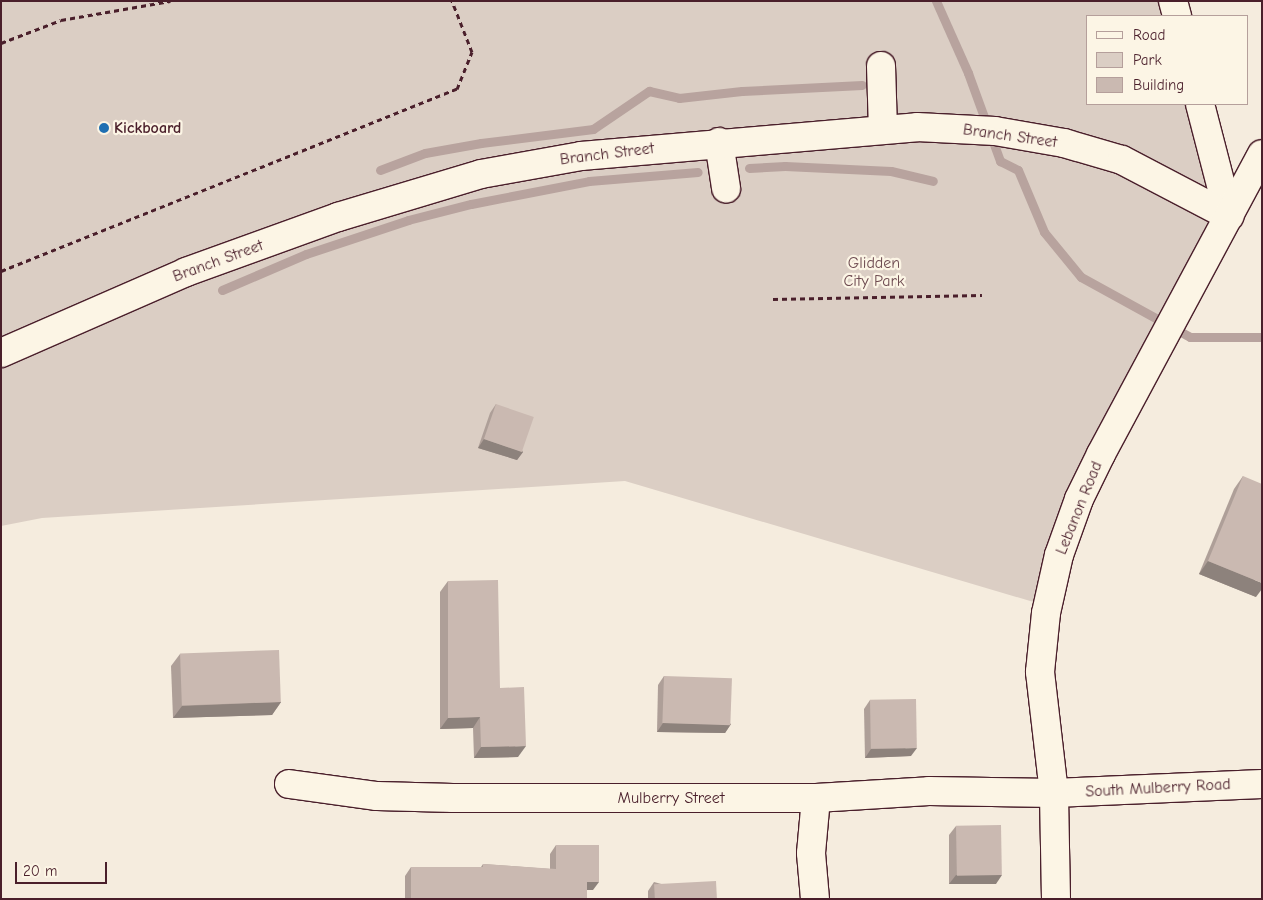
<!DOCTYPE html>
<style>
body{margin:0}
#map{position:relative;width:1263px;height:900px;overflow:hidden;background:#f5ecde;font-family:"Comic Neue",sans-serif}
div>[style]{position:absolute}
.green>*{inset:0;background:#dbcec4}
.stream>*{height:9px;margin:-4.5px;padding:0 4.5px;transform-origin:4.5px;border-radius:4.5px;background:#b8a39e}
.path>*{height:3px;margin-top:-1.5px;transform-origin:0;background:repeating-linear-gradient(90deg,#4a1f2b 0 5px,transparent 0 9px)}
.roads{filter:drop-shadow(1px 0 #4a1f2b) drop-shadow(-1px 0 #4a1f2b) drop-shadow(0 1px #4a1f2b) drop-shadow(0 -1px #4a1f2b)}
.minor>*{height:28px;margin:-14px;padding:0 14px;transform-origin:14px;border-radius:14px;background:#fcf5e5}
.wall>*{inset:0;background:#ae9f98}
.shaded-wall>*{inset:0;background:#8d827c}
.building>*{inset:0;background:#cab9b1;transform-origin:0 0}
.dots>*{width:14px;height:14px;translate:-50% -50%;box-sizing:border-box;border:2px solid #fcf5e5;border-radius:50%}
span{translate:-50% -50%;white-space:nowrap;text-align:center;line-height:1.15;-webkit-text-stroke:4.5px #fcf5e5;paint-order:stroke}
.poi-label{font-size:16px;color:#4a1f2b;font-weight:700}
.left{translate:0 -50%;text-align:left}
.street-label{font-size:16px;color:#4a1f2b}
.park-label{font-size:16px;color:#6e4b51}
.frame{position:absolute;inset:0;border:2px solid #4a1f2b;pointer-events:none}
.legend{position:absolute;left:1086px;top:15px;width:162px;height:90px;box-sizing:border-box;background:#fcf5e5;border:1px solid #b59f9b;margin:0;padding:6px 9px;list-style:none;font-size:15px;color:#4a1f2b}
.legend li{display:flex;align-items:center;gap:10px;height:25px}
.legend b{width:25px;border:1px solid #b59f9b}
.scale{position:absolute;left:15px;top:862px;width:92px;height:22px;box-sizing:border-box;border:2px solid #4a1f2b;border-top:0;padding-left:6px;font-size:15px;line-height:18px;white-space:nowrap;color:#4a1f2b;-webkit-text-stroke:4px #fcf5e5;paint-order:stroke}
</style>
<div id="map">
<div class="green">
<div style="clip-path:polygon(1px 1px,1179px 1px,1183px 16px,1087px 16px,1087px 104px,1203px 104px,1229px 216px,1125px 408px,1047px 606px,625px 481px,42px 518px,1px 526px)"></div>
</div>
<div class="stream">
<div style="left:936px;top:1px;width:79px;rotate:66deg"></div>
<div style="left:968px;top:73px;width:94px;rotate:70deg"></div>
<div style="left:1000px;top:161px;width:20px;rotate:27deg"></div>
<div style="left:1018px;top:170px;width:67px;rotate:67.2deg"></div>
<div style="left:1044px;top:232px;width:58px;rotate:50.6deg"></div>
<div style="left:1081px;top:277px;width:124px;rotate:28.8deg"></div>
<div style="left:1190px;top:337px;width:72px"></div>
<div style="left:749px;top:168px;width:36px;rotate:-3deg"></div>
<div style="left:785px;top:166px;width:106px;rotate:2.7deg"></div>
<div style="left:891px;top:171px;width:43px;rotate:13.4deg"></div>
<div style="left:380px;top:170px;width:48px;rotate:-20.7deg"></div>
<div style="left:425px;top:153px;width:57px;rotate:-10.1deg"></div>
<div style="left:481px;top:143px;width:113px;rotate:-7.1deg"></div>
<div style="left:593px;top:129px;width:68px;rotate:-34.2deg"></div>
<div style="left:649px;top:91px;width:31px;rotate:13deg"></div>
<div style="left:679px;top:98px;width:63px;rotate:-6.3deg"></div>
<div style="left:742px;top:91px;width:120px;rotate:-2.9deg"></div>
<div style="left:222px;top:290px;width:91px;rotate:-23.2deg"></div>
<div style="left:306px;top:254px;width:108px;rotate:-18.4deg"></div>
<div style="left:408px;top:220px;width:65px;rotate:-14.3deg"></div>
<div style="left:471px;top:204px;width:120px;rotate:-11deg"></div>
<div style="left:589px;top:181px;width:109px;rotate:-4.7deg"></div>
</div>
<div class="path">
<div style="left:1px;top:43px;width:64px;rotate:-21deg"></div>
<div style="left:61px;top:20px;width:111px;rotate:-9.9deg"></div>
<div style="left:1px;top:271px;width:491px;rotate:-21.8deg"></div>
<div style="left:457px;top:89px;width:40px;rotate:-68deg"></div>
<div style="left:472px;top:52px;width:55px;rotate:-111.4deg"></div>
<div style="left:773px;top:299px;width:209px;rotate:-1.1deg"></div>
</div>
<div class="roads">
<div class="minor">
<div style="left:1173px;top:1px;width:16px;rotate:75deg"></div>
<div style="left:881px;top:66px;width:63px;rotate:88.2deg"></div>
<div style="left:1200px;top:104px;width:116px;rotate:75.5deg"></div>
<div style="left:719px;top:142px;width:47px;rotate:81.3deg"></div>
<div style="left:1px;top:353px;width:202px;rotate:-23.6deg"></div>
<div style="left:186px;top:272px;width:162px;rotate:-19.9deg"></div>
<div style="left:338px;top:217px;width:149px;rotate:-16.7deg"></div>
<div style="left:481px;top:174px;width:102px;rotate:-10.2deg"></div>
<div style="left:581px;top:156px;width:337px;rotate:-4.9deg"></div>
<div style="left:917px;top:127px;width:78px;rotate:2.9deg"></div>
<div style="left:995px;top:131px;width:70px;rotate:9.9deg"></div>
<div style="left:1064px;top:143px;width:60px;rotate:16.3deg"></div>
<div style="left:1122px;top:160px;width:121px;rotate:27.6deg"></div>
<div style="left:289px;top:784px;width:89px;rotate:7.8deg"></div>
<div style="left:377px;top:796px;width:76px;rotate:1.5deg"></div>
<div style="left:453px;top:798px;width:363px"></div>
<div style="left:816px;top:798px;width:113px;rotate:-3.5deg"></div>
<div style="left:929px;top:791px;width:125px;rotate:0.9deg"></div>
<div style="left:1054px;top:793px;width:208px;rotate:-2.5deg"></div>
<div style="left:815px;top:899px;width:46px;rotate:-95deg"></div>
<div style="left:811px;top:853px;width:55px;rotate:-84.8deg"></div>
<div style="left:1056px;top:899px;width:106px;rotate:-91.1deg"></div>
<div style="left:1054px;top:793px;width:122px;rotate:-96.6deg"></div>
<div style="left:1040px;top:672px;width:59px;rotate:-84.2deg"></div>
<div style="left:1046px;top:613px;width:59px;rotate:-77.4deg"></div>
<div style="left:1059px;top:555px;width:59px;rotate:-70.3deg"></div>
<div style="left:1079px;top:499px;width:50px;rotate:-63.9deg"></div>
<div style="left:1101px;top:454px;width:340px;rotate:-61.8deg"></div>
</div>
</div>
<div class="wall">
<div style="clip-path:polygon(496px 404px,523px 452px,517px 460px,478px 448px,490px 413px)"></div>
<div style="clip-path:polygon(1243px 476px,1256px 597px,1199px 574px,1234px 489px)"></div>
<div style="clip-path:polygon(448px 581px,500px 688px,518px 757px,474px 758px,473px 728px,440px 729px,440px 592px)"></div>
<div style="clip-path:polygon(180px 654px,281px 702px,272px 715px,173px 718px,171px 666px)"></div>
<div style="clip-path:polygon(664px 676px,731px 724px,725px 733px,657px 732px,658px 685px)"></div>
<div style="clip-path:polygon(870px 700px,911px 756px,865px 758px,864px 709px)"></div>
<div style="clip-path:polygon(956px 826px,996px 884px,949px 884px,949px 835px)"></div>
<div style="clip-path:polygon(556px 845px,593px 890px,587px 890px,587px 899px,405px 899px,405px 876px,411px 867px,481px 867px,483px 864px,550px 869px,550px 854px)"></div>
<div style="clip-path:polygon(654px 882px,717px 899px,648px 899px,648px 891px)"></div>
</div>
<div class="shaded-wall">
<div style="clip-path:polygon(484px 439px,523px 452px,517px 460px,478px 448px)"></div>
<div style="clip-path:polygon(1208px 561px,1262px 583px,1262px 589px,1256px 597px,1199px 574px)"></div>
<div style="clip-path:polygon(281px 702px,272px 715px,173px 718px,182px 706px)"></div>
<div style="clip-path:polygon(480px 717px,473px 728px,440px 729px,448px 718px)"></div>
<div style="clip-path:polygon(663px 723px,731px 724px,725px 733px,657px 732px)"></div>
<div style="clip-path:polygon(526px 746px,518px 757px,474px 758px,481px 747px)"></div>
<div style="clip-path:polygon(917px 748px,911px 756px,865px 758px,871px 749px)"></div>
<div style="clip-path:polygon(956px 875px,1002px 875px,996px 884px,949px 884px)"></div>
<div style="clip-path:polygon(587px 882px,599px 882px,593px 890px,580px 890px)"></div>
</div>
<div class="building">
<div style="left:496px;top:404px;width:40px;height:37px;rotate:19deg"></div>
<div style="clip-path:polygon(1243px 476px,1262px 484px,1262px 583px,1208px 561px)"></div>
<div style="clip-path:polygon(498px 580px,500px 688px,524px 687px,526px 746px,481px 747px,480px 717px,448px 718px,448px 581px)"></div>
<div style="left:279px;top:650px;width:52px;height:99px;rotate:88deg"></div>
<div style="left:664px;top:676px;width:68px;height:47px;rotate:2deg"></div>
<div style="left:916px;top:699px;width:49px;height:46px;rotate:89deg"></div>
<div style="left:1001px;top:825px;width:50px;height:45px;rotate:89deg"></div>
<div style="clip-path:polygon(556px 845px,599px 845px,599px 882px,587px 882px,587px 899px,411px 899px,411px 867px,483px 867px,483px 864px,556px 869px)"></div>
<div style="left:716px;top:881px;width:18px;height:62px;rotate:87deg"></div>
</div>
<div class="dots">
<div style="left:104px;top:128px;background:#1f6fb2"></div>
</div>
<div class="poi-label">
<span class="left" style="left:114px;top:128px">Kickboard</span>
</div>
<div class="street-label">
<span style="left:1010px;top:136px;rotate:8deg">Branch Street</span>
<span style="left:607px;top:154px;rotate:-7deg">Branch Street</span>
<span style="left:218px;top:261px;rotate:-20deg">Branch Street</span>
<span style="left:1079px;top:508px;rotate:-68deg">Lebanon Road</span>
<span style="left:1158px;top:788px;rotate:-3deg">South Mulberry Road</span>
<span style="left:671px;top:798px">Mulberry Street</span>
</div>
<div class="park-label">
<span style="left:874px;top:272px">Glidden<br>City Park</span>
</div>
<div class="frame"></div>
<ul class="legend">
<li><b style="height:6px;background:#fcf5e5"></b>Road</li>
<li><b style="height:14px;background:#dbcec4"></b>Park</li>
<li><b style="height:14px;background:#cab9b1"></b>Building</li>
</ul>
<div class="scale">20 m</div>
</div>
